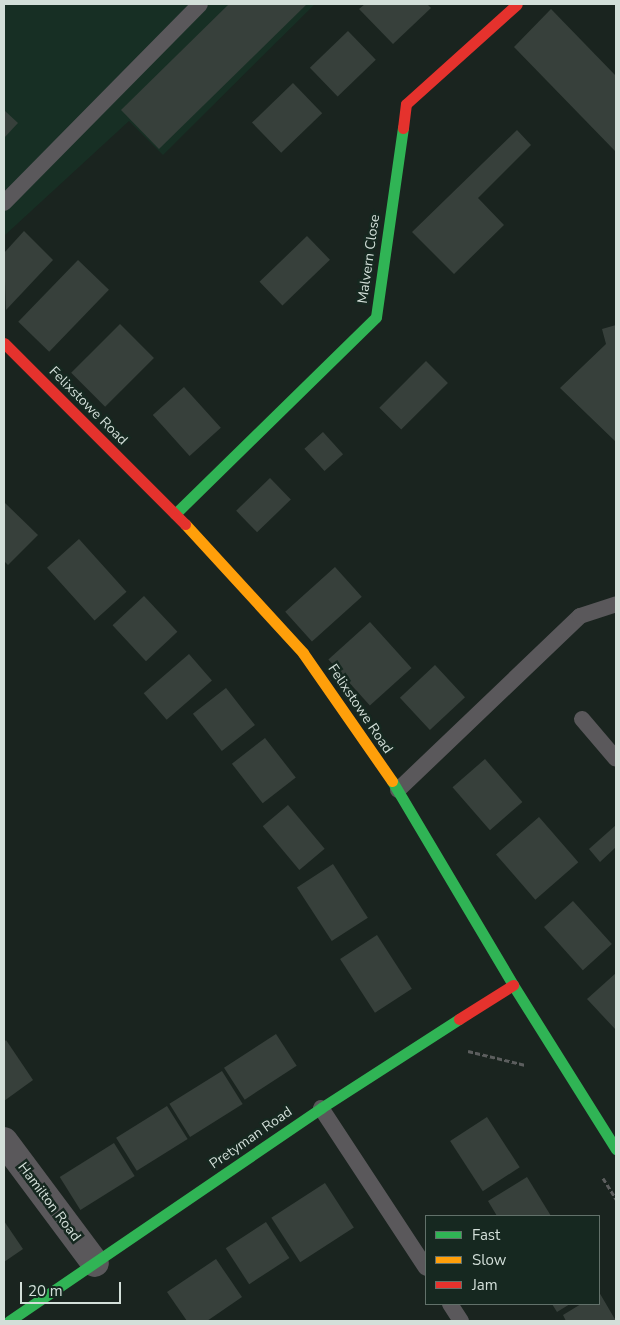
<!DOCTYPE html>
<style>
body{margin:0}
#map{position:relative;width:620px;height:1325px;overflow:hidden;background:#1a241f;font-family:"Nunito Sans",sans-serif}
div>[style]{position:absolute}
.built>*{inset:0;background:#172f24}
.building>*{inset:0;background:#37403b;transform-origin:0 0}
.path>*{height:3px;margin-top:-1.5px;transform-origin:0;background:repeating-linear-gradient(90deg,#5c5e5e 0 5px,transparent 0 7.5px)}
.lane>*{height:16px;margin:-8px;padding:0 8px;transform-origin:8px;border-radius:8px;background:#5a585b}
.street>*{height:28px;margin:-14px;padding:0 14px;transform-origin:14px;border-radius:14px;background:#5a585b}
.fast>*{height:11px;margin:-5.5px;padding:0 5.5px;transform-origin:5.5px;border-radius:5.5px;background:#30b455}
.slow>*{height:11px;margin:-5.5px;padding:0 5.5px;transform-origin:5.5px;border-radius:5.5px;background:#ff9f0a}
.jam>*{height:11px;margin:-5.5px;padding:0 5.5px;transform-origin:5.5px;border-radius:5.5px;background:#e5322d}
span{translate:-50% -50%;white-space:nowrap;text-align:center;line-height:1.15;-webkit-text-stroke:5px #162820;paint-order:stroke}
.street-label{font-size:14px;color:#d3dfd9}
.frame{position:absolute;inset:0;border:5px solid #d3dfd9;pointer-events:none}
.legend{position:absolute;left:425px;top:1215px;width:175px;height:90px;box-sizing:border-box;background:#162820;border:1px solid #62716a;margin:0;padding:6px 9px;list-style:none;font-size:15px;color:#d3dfd9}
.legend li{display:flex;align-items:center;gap:10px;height:25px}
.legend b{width:25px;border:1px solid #62716a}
.scale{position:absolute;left:20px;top:1282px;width:101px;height:22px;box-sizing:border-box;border:2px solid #d3dfd9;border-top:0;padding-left:6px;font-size:15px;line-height:18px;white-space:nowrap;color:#d3dfd9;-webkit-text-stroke:4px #162820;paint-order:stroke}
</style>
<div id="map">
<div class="built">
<div style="clip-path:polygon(4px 4px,315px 4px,163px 155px,129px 121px,4px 236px)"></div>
</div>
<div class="building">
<div style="clip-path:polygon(229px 4px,307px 4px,159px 149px,121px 110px)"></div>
<div style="clip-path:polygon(365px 4px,427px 4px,431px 8px,393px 44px,359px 9px)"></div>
<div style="clip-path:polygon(551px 9px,616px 76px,616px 152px,514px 47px)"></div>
<div style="left:348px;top:31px;width:40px;height:53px;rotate:46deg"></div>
<div style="left:293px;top:83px;width:42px;height:57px;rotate:46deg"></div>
<div style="clip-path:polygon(4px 110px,18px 123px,4px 138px)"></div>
<div style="clip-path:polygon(517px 130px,531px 145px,478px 198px,504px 225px,454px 274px,412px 232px)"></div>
<div style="clip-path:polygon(24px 231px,53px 260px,6px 310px,4px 253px)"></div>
<div style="left:307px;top:236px;width:33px;height:66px;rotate:46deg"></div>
<div style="left:78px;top:260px;width:43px;height:86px;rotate:44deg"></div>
<div style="left:120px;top:324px;width:48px;height:69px;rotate:45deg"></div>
<div style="clip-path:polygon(616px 325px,616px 442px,560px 388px,606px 344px,602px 329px)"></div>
<div style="left:426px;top:361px;width:31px;height:66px;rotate:45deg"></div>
<div style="left:184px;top:387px;width:55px;height:42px;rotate:48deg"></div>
<div style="left:323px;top:432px;width:30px;height:25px;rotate:48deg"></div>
<div style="left:270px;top:478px;width:30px;height:47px;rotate:46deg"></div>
<div style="clip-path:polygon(4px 502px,38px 535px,8px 565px,4px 561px)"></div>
<div style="left:79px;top:539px;width:71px;height:43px;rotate:48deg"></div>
<div style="left:335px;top:567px;width:40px;height:67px;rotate:48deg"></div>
<div style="left:144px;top:596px;width:49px;height:43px;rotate:47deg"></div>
<div style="left:370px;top:622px;width:62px;height:56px;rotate:48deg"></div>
<div style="left:189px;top:654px;width:35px;height:60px;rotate:49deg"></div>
<div style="left:435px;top:665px;width:44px;height:48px;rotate:47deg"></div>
<div style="left:226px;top:688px;width:47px;height:42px;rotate:52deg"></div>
<div style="left:265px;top:738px;width:50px;height:42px;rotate:52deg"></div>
<div style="left:485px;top:759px;width:57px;height:43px;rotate:49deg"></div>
<div style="left:288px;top:805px;width:57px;height:33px;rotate:50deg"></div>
<div style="left:539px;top:817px;width:60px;height:57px;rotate:49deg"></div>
<div style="clip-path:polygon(616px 825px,616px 847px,600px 862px,589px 849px)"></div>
<div style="left:333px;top:864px;width:64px;height:43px;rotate:57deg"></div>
<div style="left:573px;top:901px;width:58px;height:39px;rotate:48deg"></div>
<div style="left:377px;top:935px;width:64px;height:44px;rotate:57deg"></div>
<div style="clip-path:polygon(616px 973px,616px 1030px,587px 999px)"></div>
<div style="left:276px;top:1034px;width:38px;height:62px;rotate:57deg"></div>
<div style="clip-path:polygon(6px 1040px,33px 1080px,4px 1101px,4px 1042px)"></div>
<div style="left:222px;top:1071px;width:39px;height:62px;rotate:58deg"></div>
<div style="left:167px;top:1106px;width:39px;height:60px;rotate:58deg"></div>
<div style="left:487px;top:1117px;width:60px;height:44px;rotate:57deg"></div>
<div style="left:114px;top:1143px;width:39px;height:64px;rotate:58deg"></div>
<div style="clip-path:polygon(527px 1177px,551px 1216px,497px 1216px,488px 1201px)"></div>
<div style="left:325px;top:1183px;width:53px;height:64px;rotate:57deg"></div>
<div style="clip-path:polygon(4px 1221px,23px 1249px,4px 1262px)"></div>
<div style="left:266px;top:1222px;width:43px;height:48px;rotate:57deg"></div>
<div style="clip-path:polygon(216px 1259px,242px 1297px,207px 1321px,187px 1321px,167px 1292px)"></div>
<div style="clip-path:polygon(599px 1292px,616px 1321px,566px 1321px,563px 1315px,581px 1304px,599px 1304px)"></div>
<div style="clip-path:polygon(552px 1304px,570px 1304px,557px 1312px)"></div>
</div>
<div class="path">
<div style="left:468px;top:1051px;width:59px;rotate:13.8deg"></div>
<div style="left:603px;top:1178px;width:25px;rotate:58deg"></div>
</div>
<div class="lane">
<div style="left:4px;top:203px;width:279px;rotate:-45.4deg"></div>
<div style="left:582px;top:719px;width:52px;rotate:49.6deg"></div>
<div style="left:398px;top:790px;width:252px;rotate:-43.7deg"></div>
<div style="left:580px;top:616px;width:38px;rotate:-18deg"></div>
<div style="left:321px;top:1108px;width:191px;rotate:56.7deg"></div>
<div style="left:450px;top:1304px;width:20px;rotate:57deg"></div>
</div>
<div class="street">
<div style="left:4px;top:1141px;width:152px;rotate:53.3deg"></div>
</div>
<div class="fast">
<div style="left:175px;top:514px;width:281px;rotate:-44.4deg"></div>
<div style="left:376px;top:317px;width:191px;rotate:-81.9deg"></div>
<div style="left:392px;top:781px;width:237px;rotate:59.3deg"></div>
<div style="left:513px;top:985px;width:194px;rotate:57.9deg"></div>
<div style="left:9px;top:1321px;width:378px;rotate:-34.3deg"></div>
<div style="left:321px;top:1108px;width:164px;rotate:-32.8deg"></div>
</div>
<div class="slow">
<div style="left:185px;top:524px;width:175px;rotate:47.5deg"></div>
<div style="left:303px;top:653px;width:156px;rotate:55.2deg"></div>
</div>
<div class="jam">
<div style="left:403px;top:128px;width:24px;rotate:-83deg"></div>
<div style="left:406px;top:104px;width:149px;rotate:-42deg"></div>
<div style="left:4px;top:343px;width:256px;rotate:45deg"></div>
<div style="left:459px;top:1019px;width:64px;rotate:-32.2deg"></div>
</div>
<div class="street-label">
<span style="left:369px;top:259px;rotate:-82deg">Malvern Close</span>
<span style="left:88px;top:406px;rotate:45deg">Felixstowe Road</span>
<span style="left:360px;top:709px;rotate:56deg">Felixstowe Road</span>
<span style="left:251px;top:1138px;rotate:-35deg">Pretyman Road</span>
<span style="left:49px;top:1202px;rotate:53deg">Hamilton Road</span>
</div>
<div class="frame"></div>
<ul class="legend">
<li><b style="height:6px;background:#30b455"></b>Fast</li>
<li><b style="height:6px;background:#ff9f0a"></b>Slow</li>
<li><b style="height:6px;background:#e5322d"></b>Jam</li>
</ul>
<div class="scale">20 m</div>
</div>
